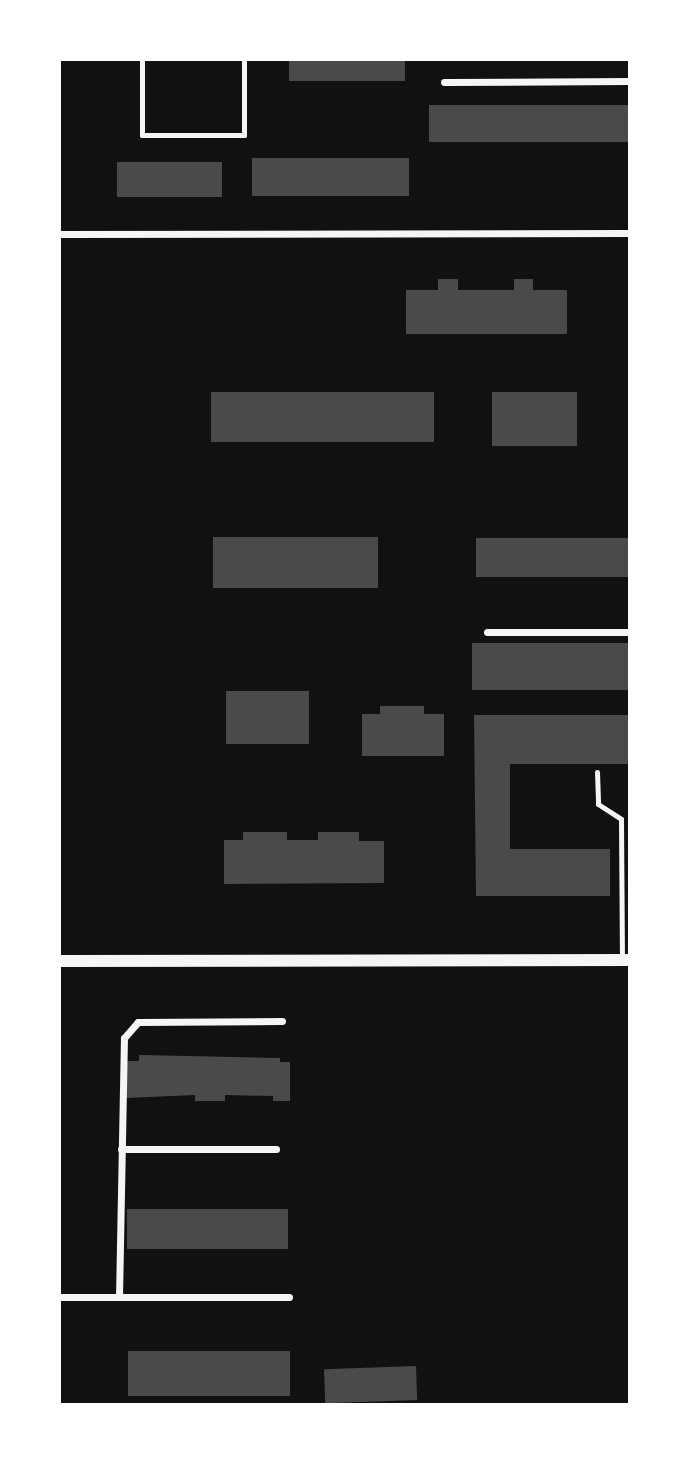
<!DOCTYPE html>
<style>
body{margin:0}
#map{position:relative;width:689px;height:1464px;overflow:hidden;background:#111;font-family:"Source Sans 3",sans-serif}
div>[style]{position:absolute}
.building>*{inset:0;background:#4a4a4a;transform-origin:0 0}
.service>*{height:5px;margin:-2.5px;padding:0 2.5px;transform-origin:2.5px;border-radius:2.5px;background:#f5f5f5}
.minor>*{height:7px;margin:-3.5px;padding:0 3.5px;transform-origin:3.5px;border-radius:3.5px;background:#f5f5f5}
.tertiary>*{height:12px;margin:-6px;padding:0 6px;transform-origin:6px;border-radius:6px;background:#f5f5f5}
span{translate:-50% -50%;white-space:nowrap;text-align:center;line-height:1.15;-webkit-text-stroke:7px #fff;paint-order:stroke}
.frame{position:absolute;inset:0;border:61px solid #fff;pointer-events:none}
</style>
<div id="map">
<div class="building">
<div style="left:289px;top:60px;width:116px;height:21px"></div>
<div style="left:429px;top:105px;width:201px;height:37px"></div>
<div style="left:252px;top:158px;width:157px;height:38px"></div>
<div style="left:117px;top:162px;width:105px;height:35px"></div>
<div style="clip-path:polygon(438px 279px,458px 279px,458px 290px,514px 290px,514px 279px,533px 279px,533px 290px,567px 290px,567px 334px,406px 334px,406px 290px,438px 290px)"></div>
<div style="left:211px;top:392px;width:223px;height:50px"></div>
<div style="left:492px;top:392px;width:85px;height:54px"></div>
<div style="left:213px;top:537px;width:165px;height:51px"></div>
<div style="left:630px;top:538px;width:39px;height:154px;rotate:90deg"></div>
<div style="left:472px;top:643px;width:158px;height:47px"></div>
<div style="left:309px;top:691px;width:53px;height:83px;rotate:90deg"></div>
<div style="clip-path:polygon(380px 706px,424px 706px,424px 714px,444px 714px,444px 756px,362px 756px,362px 714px,380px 714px)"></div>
<div style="clip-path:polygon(474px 715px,630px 715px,630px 764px,510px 764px,510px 849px,610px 849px,610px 896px,476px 896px)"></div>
<div style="clip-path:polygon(243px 832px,287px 832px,287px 840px,318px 840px,318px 832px,359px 832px,359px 841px,384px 841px,384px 883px,224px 884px,224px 840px,243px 840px)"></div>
<div style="clip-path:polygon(139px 1055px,280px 1058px,280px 1062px,290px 1062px,290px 1101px,273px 1101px,273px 1096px,225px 1095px,225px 1101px,195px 1101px,195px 1095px,126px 1098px,126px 1061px,139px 1061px)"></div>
<div style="left:127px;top:1209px;width:161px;height:40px"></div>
<div style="left:128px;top:1351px;width:162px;height:45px"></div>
<div style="left:416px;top:1366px;width:34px;height:92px;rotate:88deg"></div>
</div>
<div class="service">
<div style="left:142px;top:60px;width:75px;rotate:90deg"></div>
<div style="left:142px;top:135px;width:102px"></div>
<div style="left:244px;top:135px;width:75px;rotate:-90deg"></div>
<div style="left:597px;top:772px;width:32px;rotate:88deg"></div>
<div style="left:598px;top:804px;width:27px;rotate:33deg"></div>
<div style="left:621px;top:819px;width:141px;rotate:89.6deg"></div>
</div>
<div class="minor">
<div style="left:444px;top:82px;width:186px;rotate:-0.3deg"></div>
<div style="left:60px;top:234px;width:570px;rotate:-0.1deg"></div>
<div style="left:487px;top:632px;width:143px"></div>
<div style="left:121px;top:1149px;width:155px"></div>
<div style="left:60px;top:1297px;width:229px"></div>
<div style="left:119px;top:1297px;width:259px;rotate:-88.9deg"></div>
<div style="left:124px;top:1038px;width:21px;rotate:-49deg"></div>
<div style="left:138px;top:1022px;width:144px;rotate:-0.4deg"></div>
</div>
<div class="tertiary">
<div style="left:60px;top:961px;width:570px;rotate:-0.1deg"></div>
</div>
<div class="frame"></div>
</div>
